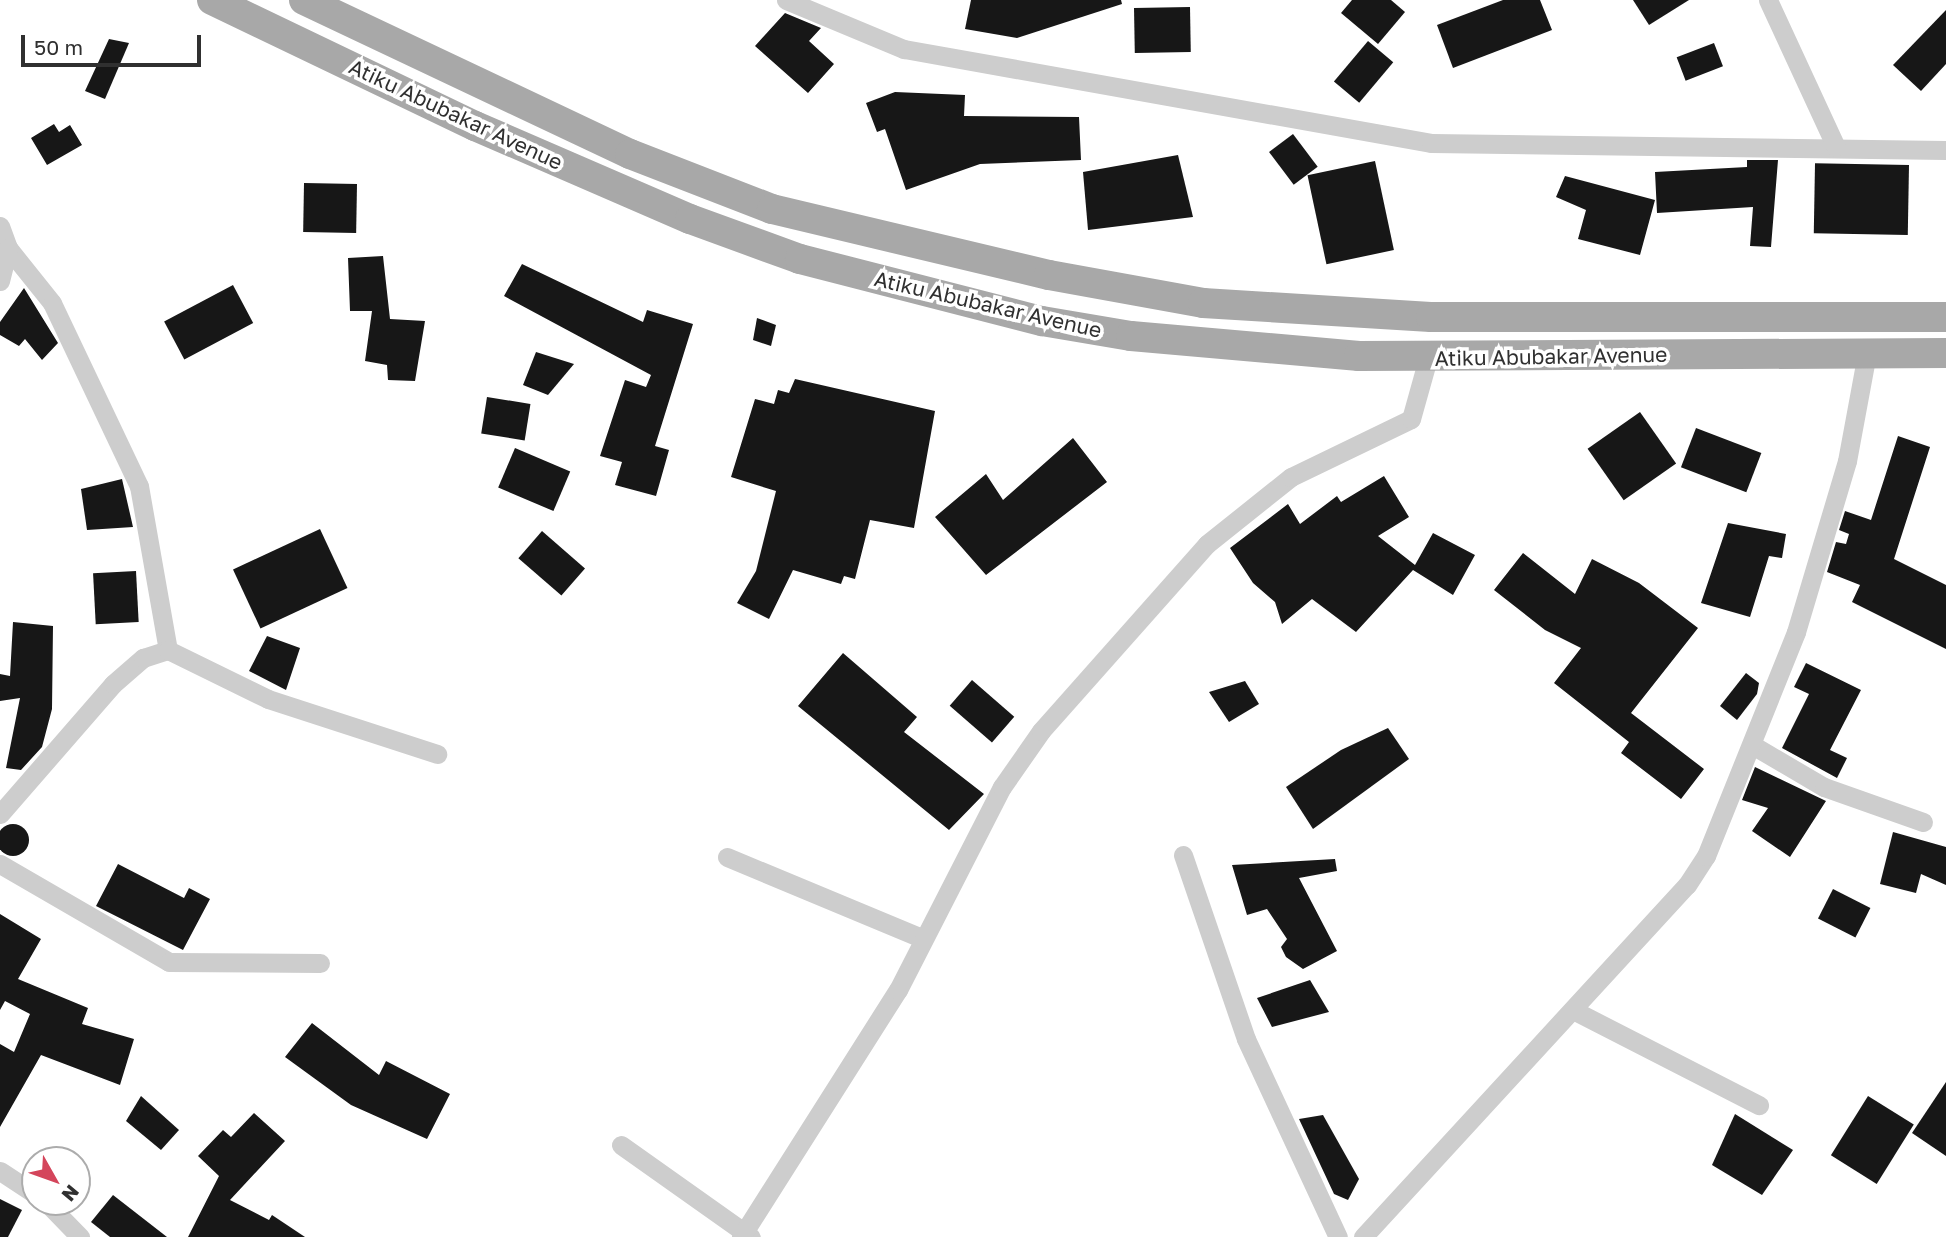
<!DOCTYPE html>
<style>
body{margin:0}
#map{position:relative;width:1946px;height:1237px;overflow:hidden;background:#fff;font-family:"Golos Text",sans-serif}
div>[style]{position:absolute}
.building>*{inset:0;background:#171717;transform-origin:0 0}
.round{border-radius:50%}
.street>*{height:19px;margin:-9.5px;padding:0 9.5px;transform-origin:9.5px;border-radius:9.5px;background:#cdcdcd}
.primary>*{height:30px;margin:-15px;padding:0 15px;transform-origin:15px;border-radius:15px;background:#a8a8a8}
span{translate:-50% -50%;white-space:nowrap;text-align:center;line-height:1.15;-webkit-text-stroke:7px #fff;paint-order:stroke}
.street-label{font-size:21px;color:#303030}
.north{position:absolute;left:21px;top:1146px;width:70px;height:70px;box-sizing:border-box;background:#fff;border:2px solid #acacac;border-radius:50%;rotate:130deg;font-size:19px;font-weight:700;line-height:28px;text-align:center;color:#303030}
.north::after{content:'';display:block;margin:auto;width:24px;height:32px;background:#d4455b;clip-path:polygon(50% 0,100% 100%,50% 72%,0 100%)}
.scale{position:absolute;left:21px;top:35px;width:180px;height:32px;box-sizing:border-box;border:4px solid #303030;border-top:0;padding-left:9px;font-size:21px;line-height:24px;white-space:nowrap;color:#303030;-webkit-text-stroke:5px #fff;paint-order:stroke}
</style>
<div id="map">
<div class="building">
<div style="clip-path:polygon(971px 0,1121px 0,1122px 4px,1017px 38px,965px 29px)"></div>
<div style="clip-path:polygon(1352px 0,1391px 0,1405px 12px,1378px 44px,1341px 13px)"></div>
<div style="clip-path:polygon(1503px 0,1540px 0,1552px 30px,1453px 68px,1437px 25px)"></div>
<div style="clip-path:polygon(1633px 0,1689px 0,1649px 25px)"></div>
<div style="left:1190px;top:7px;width:45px;height:56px;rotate:89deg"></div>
<div style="clip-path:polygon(1946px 10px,1946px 64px,1921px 91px,1893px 65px)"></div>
<div style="clip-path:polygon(785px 13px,821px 28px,809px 41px,834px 64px,808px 93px,755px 46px)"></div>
<div style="clip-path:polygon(109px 39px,129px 43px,105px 99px,85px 91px)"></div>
<div style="left:1368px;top:41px;width:33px;height:53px;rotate:40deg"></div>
<div style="left:1714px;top:43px;width:25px;height:40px;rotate:69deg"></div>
<div style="clip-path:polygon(895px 92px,965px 95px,964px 116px,1079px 117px,1081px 160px,980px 164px,906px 190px,885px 129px,877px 132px,866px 103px)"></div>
<div style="clip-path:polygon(54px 124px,59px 132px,70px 125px,82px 145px,47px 165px,31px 138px)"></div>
<div style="left:1293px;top:134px;width:41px;height:30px;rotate:53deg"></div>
<div style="clip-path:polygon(1178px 155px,1193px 217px,1088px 230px,1083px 172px)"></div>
<div style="clip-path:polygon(1747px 160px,1778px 160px,1771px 247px,1750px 246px,1753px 207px,1657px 213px,1655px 172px,1747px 167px)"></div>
<div style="left:1375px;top:161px;width:91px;height:69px;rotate:78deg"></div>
<div style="left:1909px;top:165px;width:70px;height:94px;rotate:91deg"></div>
<div style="clip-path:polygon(1565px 176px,1655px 200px,1640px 255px,1578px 239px,1586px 210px,1556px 197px)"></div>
<div style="left:357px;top:184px;width:49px;height:53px;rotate:91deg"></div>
<div style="clip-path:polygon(383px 256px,390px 319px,425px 321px,415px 381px,388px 380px,387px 365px,365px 361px,372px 311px,350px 311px,348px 258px)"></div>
<div style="clip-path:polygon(522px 264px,643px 322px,647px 310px,693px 324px,655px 446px,669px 450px,656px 496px,615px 485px,622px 462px,600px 456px,625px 380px,646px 387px,651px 375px,504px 296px)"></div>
<div style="left:233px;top:285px;width:43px;height:78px;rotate:62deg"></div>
<div style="clip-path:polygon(24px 288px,58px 343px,42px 360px,25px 339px,19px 346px,0 335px,0 322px)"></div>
<div style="clip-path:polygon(757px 318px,776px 325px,771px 346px,753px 340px)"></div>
<div style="clip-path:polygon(536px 352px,574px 364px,548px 395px,523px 385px)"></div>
<div style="clip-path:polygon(795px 379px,935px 411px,914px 528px,870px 520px,855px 579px,844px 576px,841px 584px,793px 570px,769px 619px,737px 603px,756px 571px,776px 491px,731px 477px,755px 399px,774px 404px,778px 390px,789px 393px)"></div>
<div style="left:487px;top:397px;width:44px;height:37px;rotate:9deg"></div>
<div style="left:1640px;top:412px;width:63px;height:64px;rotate:55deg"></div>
<div style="left:1696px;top:428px;width:70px;height:42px;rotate:21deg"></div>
<div style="clip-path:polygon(1898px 436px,1930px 447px,1894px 559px,1946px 585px,1946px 649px,1852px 602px,1860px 585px,1827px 572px,1836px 542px,1846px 544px,1849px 534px,1839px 530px,1845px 511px,1871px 520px)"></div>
<div style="clip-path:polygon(1073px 438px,1107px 482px,986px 575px,935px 517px,986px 474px,1003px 500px)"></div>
<div style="left:515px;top:448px;width:60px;height:43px;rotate:23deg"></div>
<div style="clip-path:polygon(1384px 476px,1409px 517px,1378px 536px,1415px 565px,1433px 533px,1475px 555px,1453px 595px,1413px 570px,1356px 632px,1312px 599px,1282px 624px,1275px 602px,1253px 583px,1230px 548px,1288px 504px,1300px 524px,1337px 496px,1341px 502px)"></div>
<div style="clip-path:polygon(122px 479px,133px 527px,87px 530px,81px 489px)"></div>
<div style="clip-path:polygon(1728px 523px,1786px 534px,1782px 558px,1769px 556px,1750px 617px,1701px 603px)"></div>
<div style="left:320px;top:529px;width:65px;height:96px;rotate:65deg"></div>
<div style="left:542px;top:531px;width:57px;height:36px;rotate:41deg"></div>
<div style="clip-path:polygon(1523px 553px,1575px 594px,1592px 559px,1639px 583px,1698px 628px,1631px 713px,1704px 769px,1681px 799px,1621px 753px,1629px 742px,1554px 683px,1581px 648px,1545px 630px,1494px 590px)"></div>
<div style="left:136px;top:571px;width:51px;height:43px;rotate:87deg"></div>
<div style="clip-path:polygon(13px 622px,53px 626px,52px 709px,42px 747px,21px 770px,6px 768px,20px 698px,0 701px,0 674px,10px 676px)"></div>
<div style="clip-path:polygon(267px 636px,300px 648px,286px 690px,249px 671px)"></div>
<div style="clip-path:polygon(843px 653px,917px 717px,904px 732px,984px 794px,949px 830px,798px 706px)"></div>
<div style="clip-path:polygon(1806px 663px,1861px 690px,1830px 750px,1847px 758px,1837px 778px,1782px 748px,1809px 694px,1794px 687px)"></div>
<div style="clip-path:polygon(1746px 673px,1759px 683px,1757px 694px,1737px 720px,1720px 706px)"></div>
<div style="left:972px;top:680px;width:56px;height:34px;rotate:41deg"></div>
<div style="clip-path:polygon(1245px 681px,1259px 704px,1229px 722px,1209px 692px)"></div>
<div style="clip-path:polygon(1388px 728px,1409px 759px,1313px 829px,1286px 787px,1341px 750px)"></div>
<div style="clip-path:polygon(1755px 767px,1826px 801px,1790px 857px,1752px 831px,1768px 808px,1742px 800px)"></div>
<div class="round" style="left:-3px;top:824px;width:32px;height:32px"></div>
<div style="clip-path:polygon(1893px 832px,1946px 847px,1946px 885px,1921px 874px,1916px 893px,1880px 884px)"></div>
<div style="clip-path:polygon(1335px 859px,1337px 871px,1299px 878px,1337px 951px,1303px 969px,1286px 957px,1281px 947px,1287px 939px,1267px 909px,1247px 915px,1232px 865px)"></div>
<div style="clip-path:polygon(118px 864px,184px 898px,189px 888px,210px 899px,183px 950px,96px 906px)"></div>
<div style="left:1833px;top:889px;width:42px;height:33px;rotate:27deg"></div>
<div style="clip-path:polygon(0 914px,41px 939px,18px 979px,88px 1008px,82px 1024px,134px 1039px,120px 1085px,41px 1055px,0 1127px,0 1044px,14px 1052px,30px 1014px,5px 1001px,0 1010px)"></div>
<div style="clip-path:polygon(1310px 980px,1329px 1012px,1272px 1027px,1257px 998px)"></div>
<div style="clip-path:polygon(312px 1023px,379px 1075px,386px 1061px,450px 1094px,427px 1139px,351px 1105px,285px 1057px)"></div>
<div style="clip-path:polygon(1946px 1082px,1946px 1156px,1912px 1133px)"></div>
<div style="clip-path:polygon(141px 1096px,179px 1130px,161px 1150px,126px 1121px)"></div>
<div style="left:1868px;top:1096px;width:54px;height:70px;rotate:32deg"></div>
<div style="clip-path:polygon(254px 1113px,285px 1141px,230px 1200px,269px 1220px,272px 1215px,305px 1237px,188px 1237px,219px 1176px,198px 1156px,223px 1130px,231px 1137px)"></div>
<div style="clip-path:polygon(1735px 1114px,1793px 1150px,1762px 1195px,1712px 1165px)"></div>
<div style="clip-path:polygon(1323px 1115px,1359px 1179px,1348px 1200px,1334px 1194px,1299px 1119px)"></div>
<div style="clip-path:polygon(113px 1195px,167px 1237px,110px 1237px,91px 1222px)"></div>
<div style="clip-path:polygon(0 1199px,22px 1210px,8px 1237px,0 1237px)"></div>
</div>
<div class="street">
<div style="left:786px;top:0;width:128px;rotate:22.6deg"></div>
<div style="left:904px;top:49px;width:535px;rotate:10.11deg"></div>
<div style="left:1431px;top:143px;width:515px;rotate:0.78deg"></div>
<div style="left:1768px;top:0;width:162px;rotate:65.2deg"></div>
<div style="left:0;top:226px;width:23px;rotate:70deg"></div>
<div style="left:8px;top:248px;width:70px;rotate:51.3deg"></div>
<div style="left:52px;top:303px;width:203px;rotate:64.6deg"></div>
<div style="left:139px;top:486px;width:167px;rotate:80deg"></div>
<div style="left:0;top:281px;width:34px;rotate:-76deg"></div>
<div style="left:1754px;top:746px;width:81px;rotate:30.4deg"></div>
<div style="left:1824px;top:787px;width:105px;rotate:19.5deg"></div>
<div style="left:0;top:814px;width:172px;rotate:-49deg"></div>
<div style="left:113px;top:684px;width:40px;rotate:-41deg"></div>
<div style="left:143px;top:658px;width:26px;rotate:-18deg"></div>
<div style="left:168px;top:650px;width:111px;rotate:26.1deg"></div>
<div style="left:268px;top:699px;width:178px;rotate:18deg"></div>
<div style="left:1183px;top:855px;width:194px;rotate:71.1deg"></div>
<div style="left:1246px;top:1039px;width:218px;rotate:65.1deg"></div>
<div style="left:727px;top:857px;width:213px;rotate:22.6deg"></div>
<div style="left:0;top:864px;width:195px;rotate:30.1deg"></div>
<div style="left:169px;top:962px;width:151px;rotate:0.4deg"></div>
<div style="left:1573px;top:1010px;width:209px;rotate:27.1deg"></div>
<div style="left:621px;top:1145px;width:159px;rotate:35.3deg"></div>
<div style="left:0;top:1171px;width:42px;rotate:33.3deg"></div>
<div style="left:46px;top:1202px;width:49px;rotate:45.8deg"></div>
<div style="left:741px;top:1237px;width:293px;rotate:-57.6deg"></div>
<div style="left:898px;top:990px;width:228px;rotate:-62.9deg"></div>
<div style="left:1002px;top:787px;width:68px;rotate:-55.1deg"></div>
<div style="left:1041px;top:731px;width:250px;rotate:-48.4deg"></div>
<div style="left:1207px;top:544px;width:107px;rotate:-38.6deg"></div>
<div style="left:1291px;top:477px;width:133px;rotate:-25.8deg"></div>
<div style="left:1411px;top:419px;width:63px;rotate:-74.4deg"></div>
<div style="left:1363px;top:1237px;width:478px;rotate:-47.4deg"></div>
<div style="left:1687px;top:885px;width:35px;rotate:-57deg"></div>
<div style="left:1706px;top:856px;width:241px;rotate:-68.1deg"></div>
<div style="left:1796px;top:632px;width:178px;rotate:-73.4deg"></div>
<div style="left:1847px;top:461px;width:110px;rotate:-79.5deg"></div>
</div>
<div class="primary">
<div style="left:212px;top:0;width:292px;rotate:25.6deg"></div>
<div style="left:475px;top:126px;width:234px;rotate:23.4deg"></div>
<div style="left:690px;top:219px;width:117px;rotate:20deg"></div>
<div style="left:800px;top:259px;width:250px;rotate:14.4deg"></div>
<div style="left:1042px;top:321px;width:90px;rotate:9.6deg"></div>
<div style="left:1131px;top:336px;width:229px;rotate:5deg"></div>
<div style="left:1359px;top:356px;width:587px;rotate:-0.29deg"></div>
<div style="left:304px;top:0;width:361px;rotate:25.3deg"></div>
<div style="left:630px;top:154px;width:152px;rotate:21.2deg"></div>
<div style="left:772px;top:209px;width:285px;rotate:13.4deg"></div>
<div style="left:1049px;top:275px;width:157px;rotate:10.3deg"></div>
<div style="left:1203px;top:303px;width:228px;rotate:3.5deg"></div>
<div style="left:1431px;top:317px;width:515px"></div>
</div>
<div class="street-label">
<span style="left:456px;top:114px;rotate:25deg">Atiku Abubakar Avenue</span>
<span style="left:988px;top:304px;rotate:13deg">Atiku Abubakar Avenue</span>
<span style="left:1551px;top:356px;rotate:-1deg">Atiku Abubakar Avenue</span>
</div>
<div class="north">N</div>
<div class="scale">50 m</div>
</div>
